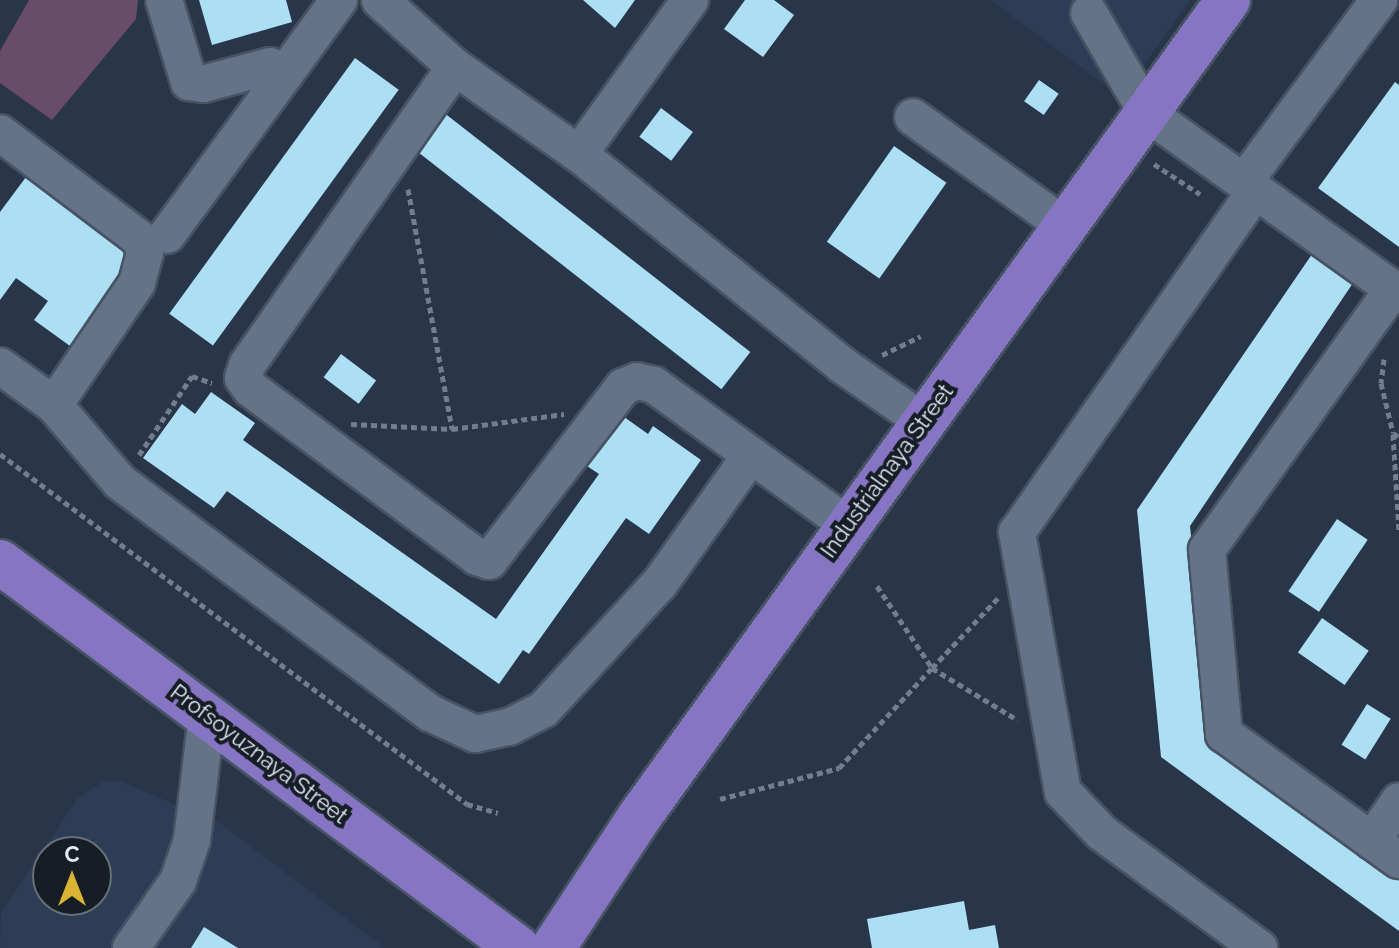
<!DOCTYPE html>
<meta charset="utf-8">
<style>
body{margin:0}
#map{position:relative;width:1399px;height:948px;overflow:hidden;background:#293548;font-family:Raleway,sans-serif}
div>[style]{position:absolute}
.built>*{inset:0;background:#2d3d56}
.green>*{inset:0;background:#694c6a}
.building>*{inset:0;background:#acdff4;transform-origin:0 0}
.path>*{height:5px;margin-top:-2.5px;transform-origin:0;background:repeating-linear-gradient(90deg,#727d8d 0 6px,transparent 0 10px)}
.roads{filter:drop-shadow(2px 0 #475362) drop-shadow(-2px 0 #475362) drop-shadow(0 2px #475362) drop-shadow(0 -2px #475362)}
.minor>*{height:36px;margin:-18px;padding:0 18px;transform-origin:18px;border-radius:18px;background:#647388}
.highway>*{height:44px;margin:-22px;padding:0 22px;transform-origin:22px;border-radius:22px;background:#8575c2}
span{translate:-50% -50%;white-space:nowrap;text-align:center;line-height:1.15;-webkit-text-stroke:8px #171d25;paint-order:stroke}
.street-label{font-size:22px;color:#e2ebf7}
.north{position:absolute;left:32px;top:836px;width:80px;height:80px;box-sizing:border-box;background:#171d25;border:2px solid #686f79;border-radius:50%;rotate:0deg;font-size:22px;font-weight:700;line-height:32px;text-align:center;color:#e2ebf7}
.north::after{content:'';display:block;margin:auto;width:28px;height:36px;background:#dab333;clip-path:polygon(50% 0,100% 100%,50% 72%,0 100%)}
</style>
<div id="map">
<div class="built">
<div style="clip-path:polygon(991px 0,1190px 0,1121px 97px)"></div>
<div style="clip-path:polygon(evenodd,104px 781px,120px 781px,221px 824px,385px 948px,0 948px,1px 913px,78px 798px,104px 781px,48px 852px,96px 852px,96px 900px,48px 900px,48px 852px)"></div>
</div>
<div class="green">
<div style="clip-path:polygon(29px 0,138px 0,136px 19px,52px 120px,0 83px,0 51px)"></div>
</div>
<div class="building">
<div style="clip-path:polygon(199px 0,286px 0,292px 22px,212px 45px)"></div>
<div style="clip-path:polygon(583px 0,635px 0,615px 28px)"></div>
<div style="clip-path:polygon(745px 0,774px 0,794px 15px,763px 57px,724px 29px)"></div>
<div style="left:355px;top:58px;width:54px;height:316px;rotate:36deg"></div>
<div style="left:1039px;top:80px;width:24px;height:26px;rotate:35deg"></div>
<div style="clip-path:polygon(1395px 82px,1399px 85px,1399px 247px,1318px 188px)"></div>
<div style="left:661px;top:108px;width:40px;height:36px;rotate:37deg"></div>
<div style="left:443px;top:112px;width:390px;height:47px;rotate:38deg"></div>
<div style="left:894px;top:146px;width:64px;height:117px;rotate:35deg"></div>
<div style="clip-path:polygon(26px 177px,135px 255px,70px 346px,34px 320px,48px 301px,16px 278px,0 300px,0 212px)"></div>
<div style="clip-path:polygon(1319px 244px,1359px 274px,1190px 526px,1212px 743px,1399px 878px,1399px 931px,1161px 757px,1137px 510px)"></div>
<div style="left:341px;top:354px;width:44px;height:29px;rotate:37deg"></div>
<div style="clip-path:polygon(211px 392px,255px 423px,243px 440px,496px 619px,599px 474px,584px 464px,620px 414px,648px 434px,653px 426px,701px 460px,649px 534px,626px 518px,529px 654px,523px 650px,499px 684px,227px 491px,214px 508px,143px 458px,182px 404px,195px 414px)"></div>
<div style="left:1337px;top:519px;width:37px;height:87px;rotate:34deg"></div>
<div style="left:1322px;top:618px;width:57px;height:42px;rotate:35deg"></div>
<div style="left:1367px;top:704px;width:28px;height:48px;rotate:32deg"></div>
<div style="clip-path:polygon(964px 901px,969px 930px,995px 925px,999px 948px,872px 948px,867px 919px)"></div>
<div style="clip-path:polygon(204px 927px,238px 948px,191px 948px)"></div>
</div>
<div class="path">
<div style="left:1154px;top:164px;width:55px;rotate:33.1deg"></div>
<div style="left:408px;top:189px;width:244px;rotate:79.6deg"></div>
<div style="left:882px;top:355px;width:43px;rotate:-26deg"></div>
<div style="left:1384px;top:359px;width:24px;rotate:97deg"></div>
<div style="left:1381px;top:383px;width:51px;rotate:76.5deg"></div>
<div style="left:1393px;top:433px;width:7px;rotate:34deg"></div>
<div style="left:351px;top:424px;width:101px;rotate:2.8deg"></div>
<div style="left:452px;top:429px;width:113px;rotate:-7.6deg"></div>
<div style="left:1393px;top:434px;width:97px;rotate:86.5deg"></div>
<div style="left:0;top:454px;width:584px;rotate:36.85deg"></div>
<div style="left:467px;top:804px;width:32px;rotate:16deg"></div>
<div style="left:139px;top:455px;width:95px;rotate:-56.1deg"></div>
<div style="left:192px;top:376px;width:21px;rotate:19deg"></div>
<div style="left:877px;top:586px;width:99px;rotate:56.1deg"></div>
<div style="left:932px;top:668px;width:96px;rotate:-46.7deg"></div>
<div style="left:720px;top:799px;width:123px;rotate:-14.6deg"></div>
<div style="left:839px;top:768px;width:137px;rotate:-47.1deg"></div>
<div style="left:932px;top:668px;width:100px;rotate:31.2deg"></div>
</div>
<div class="roads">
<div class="minor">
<div style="left:164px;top:0;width:86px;rotate:73deg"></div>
<div style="left:189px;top:82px;width:14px;rotate:8deg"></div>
<div style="left:203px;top:84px;width:69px;rotate:-15deg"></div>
<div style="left:270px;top:66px;width:17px;rotate:33deg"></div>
<div style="left:380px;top:0;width:101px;rotate:41.8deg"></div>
<div style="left:455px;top:67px;width:151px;rotate:35.1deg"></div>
<div style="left:579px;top:154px;width:337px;rotate:38.7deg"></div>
<div style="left:842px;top:365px;width:98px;rotate:34.7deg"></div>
<div style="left:1089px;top:13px;width:116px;rotate:59.9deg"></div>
<div style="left:1147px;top:113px;width:302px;rotate:35.6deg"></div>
<div style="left:1393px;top:289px;width:320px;rotate:125.5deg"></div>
<div style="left:1207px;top:550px;width:185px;rotate:84.7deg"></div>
<div style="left:1224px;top:734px;width:216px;rotate:35.8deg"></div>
<div style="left:455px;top:67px;width:363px;rotate:124.9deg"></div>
<div style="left:247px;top:365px;width:14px;rotate:107deg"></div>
<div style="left:243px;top:378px;width:14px;rotate:54deg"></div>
<div style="left:251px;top:389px;width:282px;rotate:36.6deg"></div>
<div style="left:477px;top:557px;width:13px;rotate:18deg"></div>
<div style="left:489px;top:561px;width:220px;rotate:-52.4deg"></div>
<div style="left:623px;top:387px;width:15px;rotate:-23deg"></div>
<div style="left:637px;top:381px;width:17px;rotate:13deg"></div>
<div style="left:654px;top:385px;width:239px;rotate:35.8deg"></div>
<div style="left:913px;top:117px;width:187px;rotate:35.6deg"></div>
<div style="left:0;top:133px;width:176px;rotate:37.1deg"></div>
<div style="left:140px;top:239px;width:15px;rotate:70deg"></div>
<div style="left:145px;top:253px;width:31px;rotate:105deg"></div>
<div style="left:137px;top:283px;width:148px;rotate:124.2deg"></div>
<div style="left:579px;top:154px;width:190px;rotate:-54.2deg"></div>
<div style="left:1244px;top:182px;width:227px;rotate:-53.4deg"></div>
<div style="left:1256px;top:190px;width:417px;rotate:124.9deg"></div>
<div style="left:1017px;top:532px;width:264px;rotate:80deg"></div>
<div style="left:1063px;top:792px;width:57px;rotate:46.4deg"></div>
<div style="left:1102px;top:833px;width:195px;rotate:36.2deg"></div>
<div style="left:167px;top:235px;width:291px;rotate:-53.8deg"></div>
<div style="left:0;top:366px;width:67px;rotate:35.8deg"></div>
<div style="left:54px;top:405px;width:101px;rotate:49.4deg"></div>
<div style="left:120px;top:482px;width:387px;rotate:36.7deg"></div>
<div style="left:430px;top:713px;width:50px;rotate:25deg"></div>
<div style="left:475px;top:734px;width:35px;rotate:-12deg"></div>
<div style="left:509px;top:727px;width:39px;rotate:-27deg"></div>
<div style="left:544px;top:709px;width:171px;rotate:-47.4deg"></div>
<div style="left:660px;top:583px;width:157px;rotate:-54.6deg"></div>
<div style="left:1372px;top:841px;width:48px;rotate:-56deg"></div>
<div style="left:131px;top:948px;width:82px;rotate:-55deg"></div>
<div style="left:178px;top:881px;width:43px;rotate:-71.1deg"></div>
<div style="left:192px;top:840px;width:127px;rotate:-83.2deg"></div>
</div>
<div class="highway">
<div style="left:0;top:562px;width:646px;rotate:36.69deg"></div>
<div style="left:553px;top:948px;width:158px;rotate:-56.6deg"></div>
<div style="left:640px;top:816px;width:1006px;rotate:-54.22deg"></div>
</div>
</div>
<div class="street-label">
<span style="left:887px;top:471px;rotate:-54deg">Industrialnaya Street</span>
<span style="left:259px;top:754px;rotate:37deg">Profsoyuznaya Street</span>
</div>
<div class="north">С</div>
</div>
